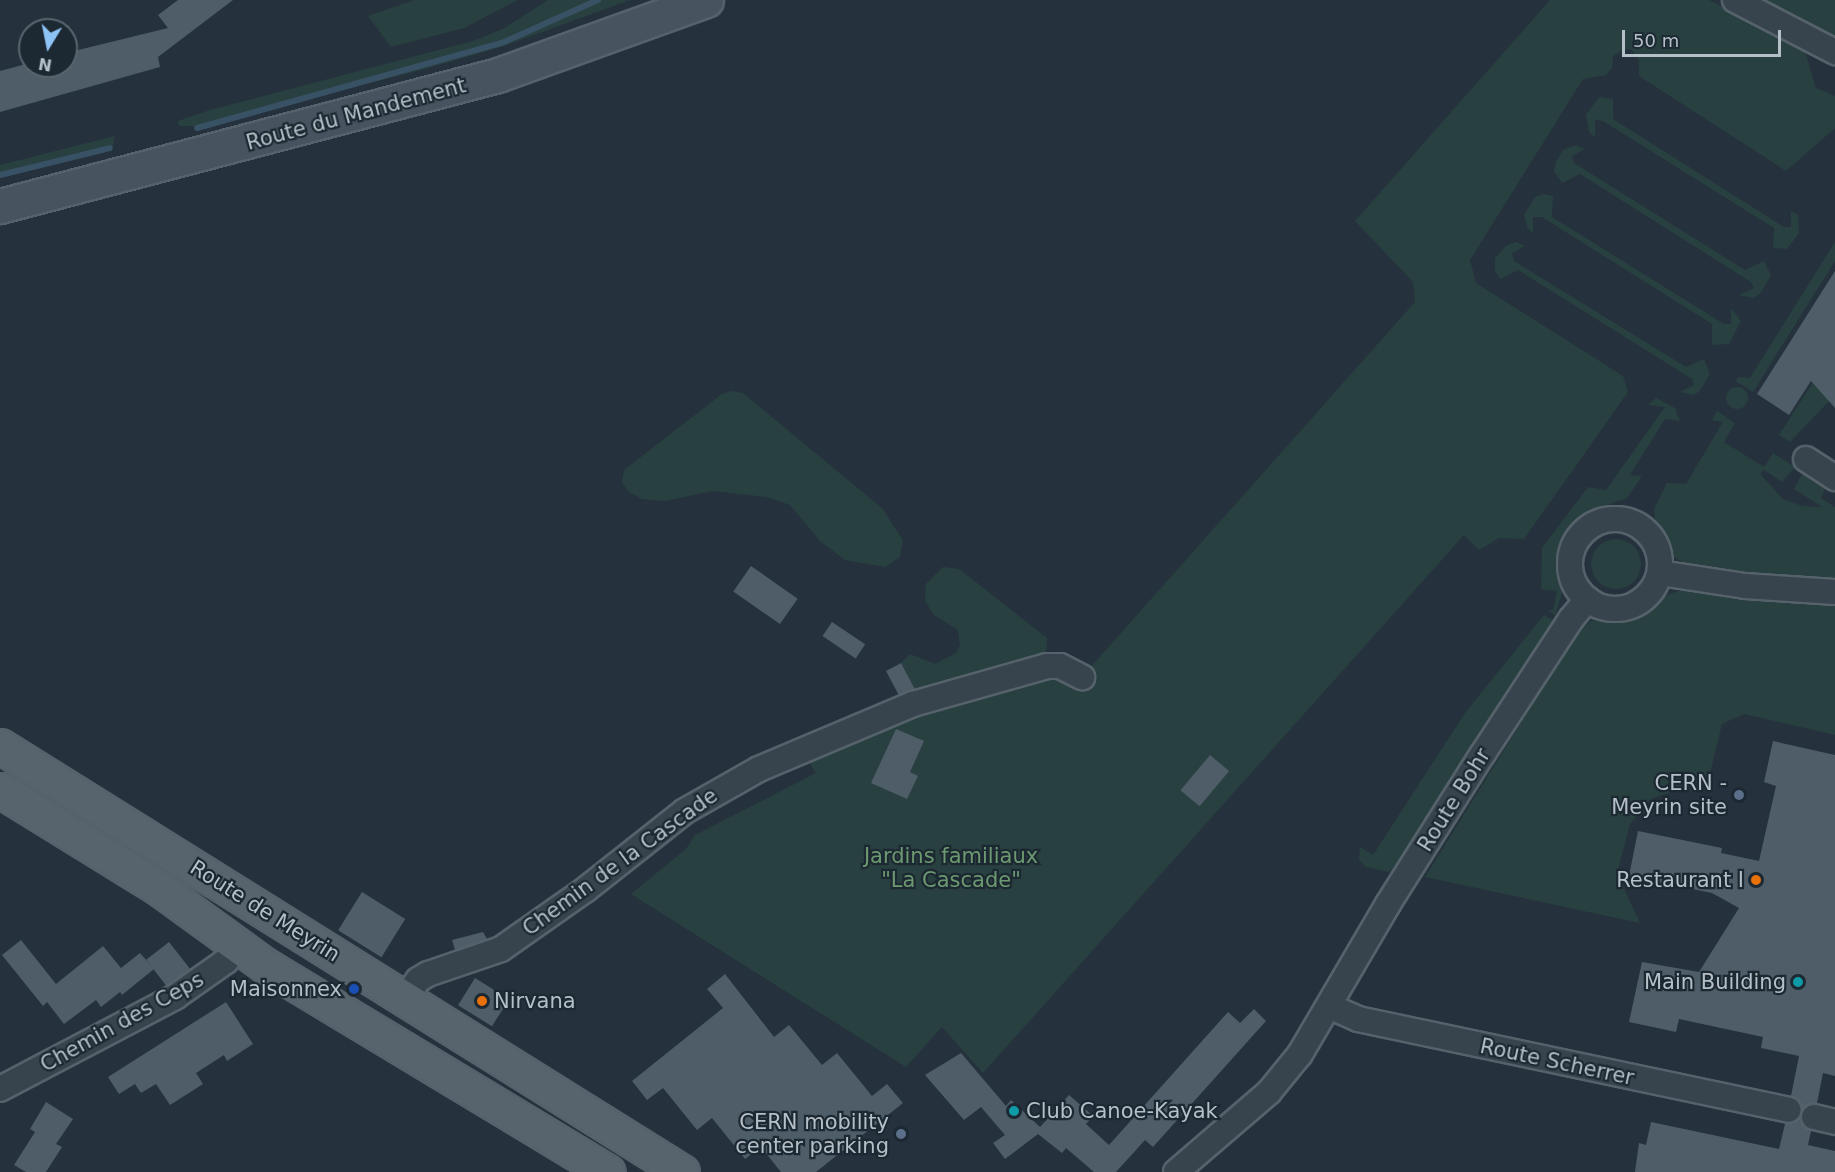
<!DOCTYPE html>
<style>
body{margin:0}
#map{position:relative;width:1835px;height:1172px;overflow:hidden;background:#25323d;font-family:"DejaVu Sans",sans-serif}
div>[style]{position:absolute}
.green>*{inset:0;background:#28403f}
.round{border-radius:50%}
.stream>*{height:6px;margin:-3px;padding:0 3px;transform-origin:3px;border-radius:3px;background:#395164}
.building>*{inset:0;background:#4e5d68;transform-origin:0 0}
.roads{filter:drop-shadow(2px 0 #56626b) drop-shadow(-2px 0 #56626b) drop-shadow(0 2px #56626b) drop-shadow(0 -2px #56626b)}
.street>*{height:24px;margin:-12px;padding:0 12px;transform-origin:12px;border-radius:12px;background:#38444d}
.street>.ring{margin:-12px;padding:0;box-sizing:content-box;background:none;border:24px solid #38444d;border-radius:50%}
.secondary>*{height:33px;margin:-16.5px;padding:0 16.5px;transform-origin:16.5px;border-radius:16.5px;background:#475460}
.primary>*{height:33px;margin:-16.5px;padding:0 16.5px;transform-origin:16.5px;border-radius:16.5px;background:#57636d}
.dots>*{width:16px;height:16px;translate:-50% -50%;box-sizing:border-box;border:3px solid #1d2932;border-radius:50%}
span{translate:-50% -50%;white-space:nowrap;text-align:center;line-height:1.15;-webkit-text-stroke:4.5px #1d2932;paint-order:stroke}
.street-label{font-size:21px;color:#b4bfc8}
.poi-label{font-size:21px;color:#b4bfc8}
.right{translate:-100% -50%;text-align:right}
.left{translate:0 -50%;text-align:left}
.park-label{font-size:21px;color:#6c9970}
.north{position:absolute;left:18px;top:18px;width:60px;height:60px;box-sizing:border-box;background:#1d2932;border:2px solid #59656e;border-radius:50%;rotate:190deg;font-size:16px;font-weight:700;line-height:24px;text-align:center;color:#b4bfc8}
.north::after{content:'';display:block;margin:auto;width:21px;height:27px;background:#8dc3f5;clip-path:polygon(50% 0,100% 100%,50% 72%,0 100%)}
.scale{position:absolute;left:1622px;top:30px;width:159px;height:27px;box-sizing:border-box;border:3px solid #b4bfc8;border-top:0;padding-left:8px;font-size:18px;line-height:21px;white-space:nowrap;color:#b4bfc8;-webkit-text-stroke:4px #1d2932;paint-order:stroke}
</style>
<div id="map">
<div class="green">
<div style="clip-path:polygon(414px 0,518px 0,464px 28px,391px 47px,368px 16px)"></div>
<div style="clip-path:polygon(548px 0,630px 0,501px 47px,425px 69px,202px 126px,179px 126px,178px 121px,210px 110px,473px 41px,503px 29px)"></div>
<div style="clip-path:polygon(1550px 0,1709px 0,1804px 48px,1816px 88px,1835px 96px,1835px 128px,1786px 171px,1639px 76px,1639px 60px,1632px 50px,1625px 49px,1613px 56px,1612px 68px,1606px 75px,1583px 79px,1470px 260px,1476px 283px,1623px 376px,1628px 392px,1524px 539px,1499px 538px,1479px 550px,1464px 535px,983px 1073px,942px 1027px,906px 1067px,631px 894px,686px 849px,695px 835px,816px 773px,805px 756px,890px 719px,1055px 671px,1088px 670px,1415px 302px,1413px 282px,1355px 221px)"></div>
<div style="clip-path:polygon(1758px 0,1835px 0,1835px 40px)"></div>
<div style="clip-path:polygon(1599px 97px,1613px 99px,1613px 119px,1784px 227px,1791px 227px,1791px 211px,1798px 215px,1799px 233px,1787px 249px,1773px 248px,1774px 228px,1603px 121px,1595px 120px,1595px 137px,1589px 132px,1586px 115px)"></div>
<div style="clip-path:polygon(115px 136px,113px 146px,105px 150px,0 178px,0 165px)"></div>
<div style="clip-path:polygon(1576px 145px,1585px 149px,1572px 156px,1574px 163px,1745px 270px,1764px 261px,1771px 275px,1760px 294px,1753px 298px,1739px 295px,1754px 288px,1751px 282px,1580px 174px,1562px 183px,1554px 171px,1555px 164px,1563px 150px)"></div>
<div style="clip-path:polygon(1543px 194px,1553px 196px,1552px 217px,1724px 324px,1731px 324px,1731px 308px,1741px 321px,1729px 344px,1712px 345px,1712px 324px,1542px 217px,1533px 217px,1533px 233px,1528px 229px,1524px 215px,1535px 197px)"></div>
<div style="clip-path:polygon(1516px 242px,1525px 246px,1512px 253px,1514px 261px,1686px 367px,1704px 359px,1710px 374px,1699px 392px,1693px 395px,1680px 392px,1694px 385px,1692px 379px,1518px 270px,1501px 279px,1495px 272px,1495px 258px,1506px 246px)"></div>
<div style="clip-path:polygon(1835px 242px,1835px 261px,1753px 392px,1736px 381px,1738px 377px,1750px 378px)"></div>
<div style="clip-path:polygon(1814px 381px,1829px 401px,1790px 442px,1779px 435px)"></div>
<div class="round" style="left:1726px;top:387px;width:22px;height:22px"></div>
<div style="clip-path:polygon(732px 391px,743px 393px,883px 509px,903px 541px,900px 557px,885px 567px,845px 560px,820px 541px,790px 505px,767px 497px,713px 491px,665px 501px,642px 499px,629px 492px,622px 482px,624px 470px,722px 394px)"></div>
<div style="clip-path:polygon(1656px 398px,1675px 408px,1680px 421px,1665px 419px,1630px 475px,1642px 476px,1627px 498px,1584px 513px,1561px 540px,1557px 572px,1563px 590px,1555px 616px,1548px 610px,1553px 610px,1557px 591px,1541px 589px,1542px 548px,1588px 487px,1606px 490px,1665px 407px,1648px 405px)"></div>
<div style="clip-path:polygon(1717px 411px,1735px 423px,1724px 442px,1764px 467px,1773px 453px,1795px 467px,1782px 482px,1764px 470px,1760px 474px,1783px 499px,1802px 506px,1822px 507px,1794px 489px,1803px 472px,1826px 487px,1821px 498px,1835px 507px,1835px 583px,1753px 578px,1689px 566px,1672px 556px,1656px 527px,1654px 509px,1667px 483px,1686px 484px,1723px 422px,1712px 420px)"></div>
<div class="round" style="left:1591px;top:539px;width:50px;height:50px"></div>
<div style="clip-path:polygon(943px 567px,959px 569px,1047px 638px,1046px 658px,923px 691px,915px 690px,901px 663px,910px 654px,935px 664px,956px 653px,960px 645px,958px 630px,934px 615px,925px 601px,926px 584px)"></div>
<div style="clip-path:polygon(1685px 589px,1738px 600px,1835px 606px,1835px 735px,1744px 714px,1722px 724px,1711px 769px,1702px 781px,1651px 799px,1630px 824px,1617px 874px,1640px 923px,1425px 877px,1578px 631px,1591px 621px,1637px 617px,1666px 595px)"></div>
<div style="clip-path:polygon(1544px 615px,1552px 620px,1550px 626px,1406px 854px,1389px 872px,1366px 867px,1359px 860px,1360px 847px,1373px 855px,1465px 713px)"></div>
</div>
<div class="stream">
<div style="left:197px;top:128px;width:319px;rotate:-15.6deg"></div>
<div style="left:504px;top:42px;width:103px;rotate:-24.1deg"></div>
<div style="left:0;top:175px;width:113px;rotate:-13.8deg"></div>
</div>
<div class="building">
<div style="clip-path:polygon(178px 0,233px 0,158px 57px,160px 67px,0 112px,0 71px,30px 63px,30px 66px,66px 66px,66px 53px,168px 28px,158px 15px)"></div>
<div style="clip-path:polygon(1835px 271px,1835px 408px,1811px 381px,1789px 415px,1757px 394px)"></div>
<div style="left:751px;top:566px;width:57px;height:31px;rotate:35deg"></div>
<div style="left:832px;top:622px;width:40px;height:17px;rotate:34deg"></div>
<div style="left:901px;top:663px;width:30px;height:17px;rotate:62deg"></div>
<div style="clip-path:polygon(896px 729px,924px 741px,910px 772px,918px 776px,907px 799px,871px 783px)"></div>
<div style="clip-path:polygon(1773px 741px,1835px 755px,1835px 1076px,1823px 1073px,1817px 1103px,1802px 1110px,1798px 1100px,1791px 1096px,1799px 1056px,1761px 1048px,1763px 1037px,1679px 1019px,1676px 1032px,1629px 1022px,1642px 962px,1699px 972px,1739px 908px,1712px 893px,1629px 876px,1638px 831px,1722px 848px,1721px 853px,1759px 861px,1776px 786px,1764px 782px)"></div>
<div style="left:1210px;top:755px;width:25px;height:46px;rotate:40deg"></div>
<div style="left:362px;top:892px;width:51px;height:45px;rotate:32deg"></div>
<div style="clip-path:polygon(483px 932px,487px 939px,455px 950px,452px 940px)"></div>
<div style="clip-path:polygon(21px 940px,56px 984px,103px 946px,121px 968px,140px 953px,154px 969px,122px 995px,120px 992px,101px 1007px,96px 1000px,64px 1024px,47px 1002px,43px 1006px,2px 955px)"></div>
<div style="left:169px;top:942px;width:34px;height:29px;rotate:52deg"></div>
<div style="clip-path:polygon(725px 974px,774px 1037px,789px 1025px,822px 1065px,837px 1053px,872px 1096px,887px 1084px,903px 1103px,816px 1172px,781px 1172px,761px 1147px,745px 1159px,712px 1118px,697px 1130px,663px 1088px,647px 1100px,632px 1081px,723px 1008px,707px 989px)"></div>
<div style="left:475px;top:978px;width:40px;height:32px;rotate:32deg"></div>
<div style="clip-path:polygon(226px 1002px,253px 1044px,227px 1061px,224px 1055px,196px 1073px,203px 1084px,170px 1105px,156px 1084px,141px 1093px,135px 1084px,119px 1094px,108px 1077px)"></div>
<div style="clip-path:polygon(1254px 1009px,1266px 1021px,1153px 1147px,1145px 1140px,1116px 1172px,1094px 1172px,1066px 1148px,1062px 1153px,1038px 1134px,1005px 1159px,993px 1143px,1005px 1135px,981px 1107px,964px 1120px,925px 1075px,961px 1053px,1006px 1106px,1011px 1100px,1040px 1127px,1069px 1095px,1093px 1116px,1086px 1124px,1109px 1145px,1228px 1012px,1240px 1023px)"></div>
<div style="clip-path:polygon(46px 1102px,73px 1119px,56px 1144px,62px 1147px,46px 1172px,26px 1172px,14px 1165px,35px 1132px,30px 1129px)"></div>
<div style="clip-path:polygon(1800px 1117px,1804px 1127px,1811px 1131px,1808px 1145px,1835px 1151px,1835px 1172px,1635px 1172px,1639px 1143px,1646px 1145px,1651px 1122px,1779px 1149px,1785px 1124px)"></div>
</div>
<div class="roads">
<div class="street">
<div style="left:1735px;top:0;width:113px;rotate:27.5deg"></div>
<div style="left:1806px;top:459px;width:35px;rotate:33deg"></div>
<div class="ring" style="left:1570px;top:519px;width:66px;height:66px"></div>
<div style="left:1660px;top:573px;width:86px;rotate:8.7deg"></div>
<div style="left:1745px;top:586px;width:90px;rotate:3.8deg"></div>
<div style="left:405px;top:998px;width:22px;rotate:-54deg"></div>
<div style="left:418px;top:980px;width:12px;rotate:-31deg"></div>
<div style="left:428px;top:974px;width:77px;rotate:-18.9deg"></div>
<div style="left:501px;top:949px;width:103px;rotate:-35.1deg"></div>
<div style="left:585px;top:890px;width:127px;rotate:-38.3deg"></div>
<div style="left:685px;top:811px;width:85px;rotate:-29.6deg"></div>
<div style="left:759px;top:769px;width:167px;rotate:-22.9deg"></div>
<div style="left:913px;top:704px;width:139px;rotate:-15.8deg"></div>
<div style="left:1047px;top:666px;width:13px"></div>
<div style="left:1060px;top:666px;width:25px;rotate:27deg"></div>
<div style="left:1329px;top:1006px;width:32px;rotate:24deg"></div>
<div style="left:1358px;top:1019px;width:440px;rotate:11.9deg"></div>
<div style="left:0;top:1089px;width:198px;rotate:-27.7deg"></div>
<div style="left:175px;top:997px;width:62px;rotate:-35.2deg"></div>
<div style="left:226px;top:961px;width:18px;rotate:-52deg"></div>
<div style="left:1814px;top:1117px;width:22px;rotate:13deg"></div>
<div style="left:1176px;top:1172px;width:123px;rotate:-40.7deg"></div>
<div style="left:1269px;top:1092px;width:49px;rotate:-50.8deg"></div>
<div style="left:1300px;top:1054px;width:174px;rotate:-59.6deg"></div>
<div style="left:1388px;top:904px;width:176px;rotate:-57.8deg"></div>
<div style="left:1482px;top:755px;width:163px;rotate:-56.8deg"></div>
<div style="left:1571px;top:619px;width:26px;rotate:-50deg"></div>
</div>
<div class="secondary">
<div style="left:0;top:206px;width:515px;rotate:-14.74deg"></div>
<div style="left:498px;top:75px;width:221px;rotate:-19.8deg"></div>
</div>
<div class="primary">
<div style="left:0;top:746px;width:804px;rotate:31.99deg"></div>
<div style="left:0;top:790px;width:188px;rotate:31.7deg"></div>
<div style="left:160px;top:889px;width:131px;rotate:36deg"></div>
<div style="left:266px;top:966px;width:399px;rotate:31.1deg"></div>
</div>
</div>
<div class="dots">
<div style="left:1739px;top:795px;background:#5c6f8a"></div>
<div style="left:1756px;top:880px;background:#e8710a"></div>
<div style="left:1798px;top:982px;background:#0f9aa8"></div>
<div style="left:354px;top:989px;background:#1a4fb4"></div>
<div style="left:482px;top:1001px;background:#e8710a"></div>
<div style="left:1014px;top:1111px;background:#0f9aa8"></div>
<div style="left:901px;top:1134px;background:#5c6f8a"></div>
</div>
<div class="street-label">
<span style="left:356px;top:114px;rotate:-15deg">Route du Mandement</span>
<span style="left:1454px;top:800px;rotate:-58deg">Route Bohr</span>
<span style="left:620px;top:862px;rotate:-36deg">Chemin de la Cascade</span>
<span style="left:265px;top:911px;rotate:32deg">Route de Meyrin</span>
<span style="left:122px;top:1022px;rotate:-29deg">Chemin des Ceps</span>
<span style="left:1557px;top:1062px;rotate:12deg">Route Scherrer</span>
</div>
<div class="poi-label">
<span class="right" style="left:1727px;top:795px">CERN -<br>Meyrin site</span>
<span class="right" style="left:1744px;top:880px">Restaurant I</span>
<span class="right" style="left:1786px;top:982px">Main Building</span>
<span class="right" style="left:342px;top:989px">Maisonnex</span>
<span class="left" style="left:494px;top:1001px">Nirvana</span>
<span class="left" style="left:1026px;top:1111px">Club Canoe-Kayak</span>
<span class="right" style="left:889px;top:1134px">CERN mobility<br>center parking</span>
</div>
<div class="park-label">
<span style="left:951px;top:868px">Jardins familiaux<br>"La Cascade"</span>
</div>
<div class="north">N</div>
<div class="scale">50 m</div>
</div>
